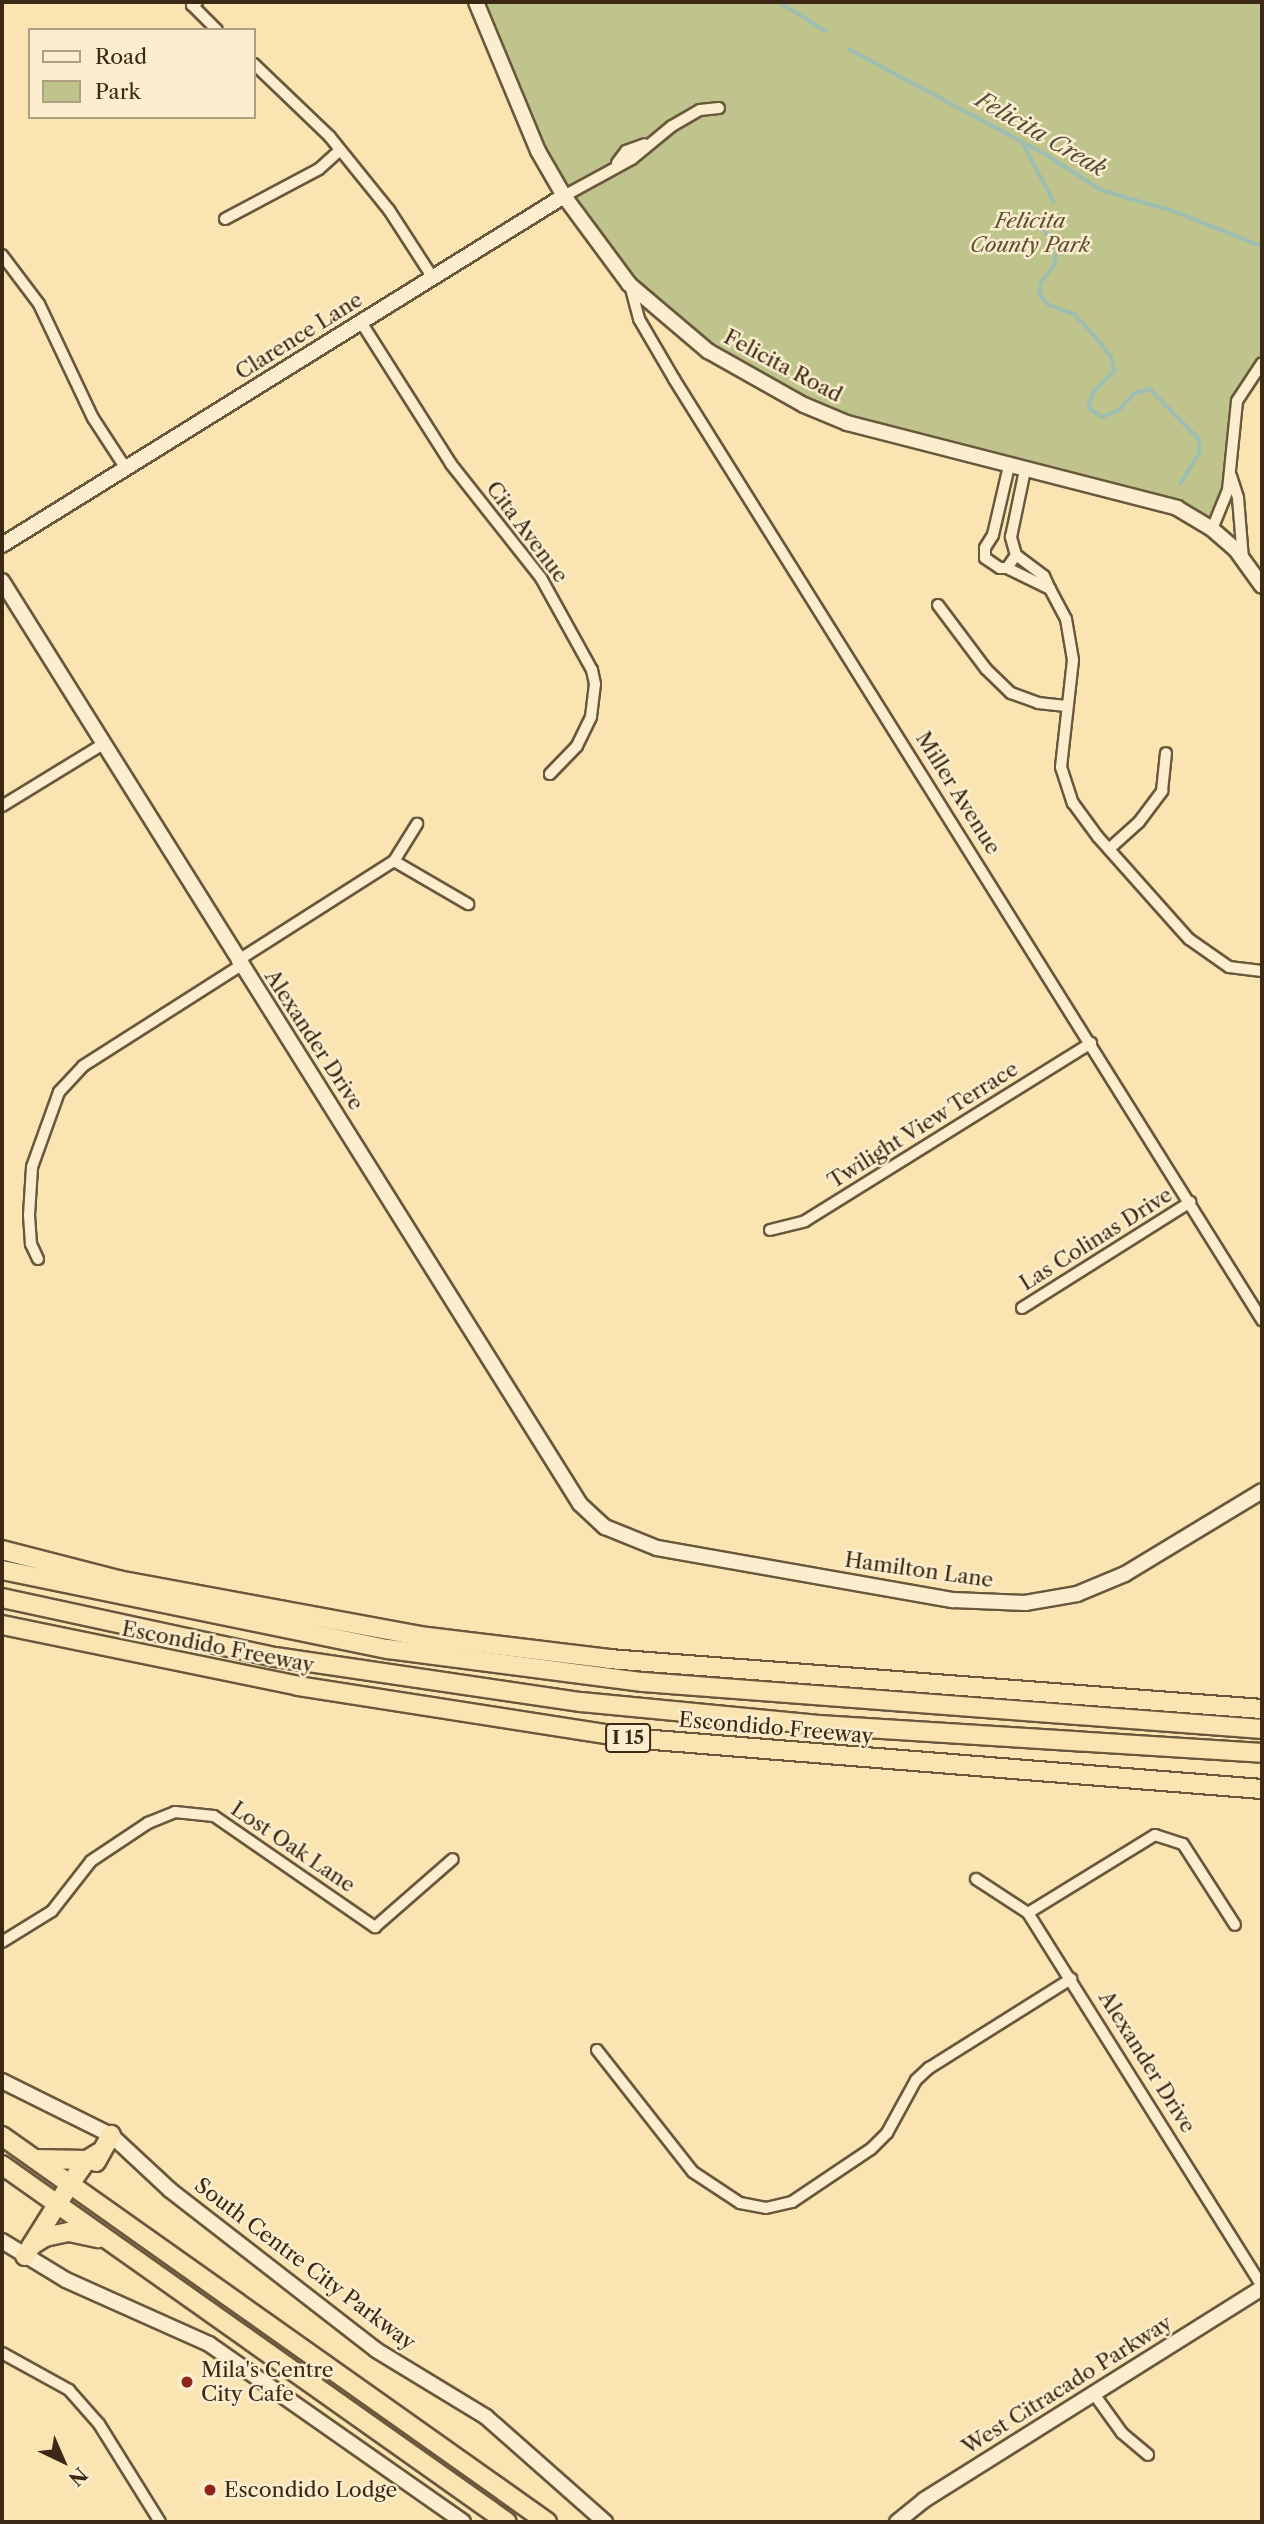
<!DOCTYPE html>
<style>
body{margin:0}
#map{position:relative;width:1264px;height:2524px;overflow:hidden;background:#f9e4b2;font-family:"Libre Caslon Text",serif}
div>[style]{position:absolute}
.green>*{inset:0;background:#bec48c}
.stream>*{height:3.5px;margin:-1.75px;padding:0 1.75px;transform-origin:1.75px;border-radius:1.75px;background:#9ebeb1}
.roads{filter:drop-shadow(2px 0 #6a583c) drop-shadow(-2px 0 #6a583c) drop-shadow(0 2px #6a583c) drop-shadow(0 -2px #6a583c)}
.street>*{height:10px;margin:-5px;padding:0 5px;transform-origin:5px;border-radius:5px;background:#fbedcd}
.secondary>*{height:14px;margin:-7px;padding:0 7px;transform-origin:7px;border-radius:7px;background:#fbedcd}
.highway>*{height:18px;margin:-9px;padding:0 9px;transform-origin:9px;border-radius:9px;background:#f9e4b2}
.dots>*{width:19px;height:19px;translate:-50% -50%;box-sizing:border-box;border:4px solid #fbedcd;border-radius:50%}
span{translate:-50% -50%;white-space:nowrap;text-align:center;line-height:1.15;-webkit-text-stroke:5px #fbedcd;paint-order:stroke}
.shield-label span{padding:2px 5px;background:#fbedcd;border:2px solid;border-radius:5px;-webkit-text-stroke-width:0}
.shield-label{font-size:19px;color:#3b2915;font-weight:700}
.park-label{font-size:21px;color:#5c5033;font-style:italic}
.street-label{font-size:21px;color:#3b2915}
.poi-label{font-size:21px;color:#3b2915}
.left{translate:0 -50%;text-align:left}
.water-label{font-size:23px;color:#544e3c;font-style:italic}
.frame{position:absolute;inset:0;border:4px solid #3b2915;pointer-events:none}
.legend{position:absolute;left:28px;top:28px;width:228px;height:91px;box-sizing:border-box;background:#fbedcd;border:2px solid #ae9f83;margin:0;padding:9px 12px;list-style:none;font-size:21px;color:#3b2915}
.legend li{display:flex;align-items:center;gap:14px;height:35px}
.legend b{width:35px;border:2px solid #ae9f83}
.north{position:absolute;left:28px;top:2426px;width:70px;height:70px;-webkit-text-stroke:5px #fbedcd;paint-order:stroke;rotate:136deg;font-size:19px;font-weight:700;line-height:28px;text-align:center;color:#3b2915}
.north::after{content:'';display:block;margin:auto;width:24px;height:32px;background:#3b2915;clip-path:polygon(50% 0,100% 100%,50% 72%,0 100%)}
</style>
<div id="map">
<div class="green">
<div style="clip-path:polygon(476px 2px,1262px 2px,1262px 363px,1243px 387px,1231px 476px,1212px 529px,1195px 517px,906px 441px,767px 385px,647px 301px,564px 196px)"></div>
</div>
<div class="stream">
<div style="left:779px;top:2px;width:55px;rotate:31.7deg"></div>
<div style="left:849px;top:49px;width:228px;rotate:28.2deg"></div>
<div style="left:1050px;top:157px;width:61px;rotate:32.9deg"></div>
<div style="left:1101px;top:190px;width:72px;rotate:16.2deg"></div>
<div style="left:1170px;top:210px;width:99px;rotate:21.4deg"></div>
<div style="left:1024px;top:145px;width:64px;rotate:62.2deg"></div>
<div style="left:1046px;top:218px;width:10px;rotate:101deg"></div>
<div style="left:1044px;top:228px;width:26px;rotate:58deg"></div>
<div style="left:1058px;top:250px;width:16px;rotate:104deg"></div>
<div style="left:1054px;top:266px;width:21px;rotate:127deg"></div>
<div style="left:1041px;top:283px;width:12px;rotate:95deg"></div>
<div style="left:1040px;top:295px;width:13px;rotate:48deg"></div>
<div style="left:1049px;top:305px;width:27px;rotate:20deg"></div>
<div style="left:1074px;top:314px;width:32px;rotate:46deg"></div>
<div style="left:1096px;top:337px;width:24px;rotate:52deg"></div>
<div style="left:1111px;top:356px;width:16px;rotate:75deg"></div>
<div style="left:1115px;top:371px;width:31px;rotate:135deg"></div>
<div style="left:1093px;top:393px;width:16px;rotate:105deg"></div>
<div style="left:1089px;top:408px;width:16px;rotate:35deg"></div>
<div style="left:1102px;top:417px;width:18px;rotate:-22deg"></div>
<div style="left:1119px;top:410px;width:23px;rotate:-47deg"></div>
<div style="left:1135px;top:393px;width:16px;rotate:-15deg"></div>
<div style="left:1150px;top:389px;width:71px;rotate:45.6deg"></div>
<div style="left:1200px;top:440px;width:13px;rotate:90deg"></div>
<div style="left:1200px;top:453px;width:36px;rotate:122deg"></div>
</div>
<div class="roads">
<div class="street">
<div style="left:197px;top:2px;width:6px;rotate:149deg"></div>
<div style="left:192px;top:5px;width:35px;rotate:45deg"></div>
<div style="left:254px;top:64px;width:105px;rotate:43.8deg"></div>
<div style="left:330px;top:137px;width:94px;rotate:51.1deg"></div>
<div style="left:389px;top:210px;width:81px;rotate:57.1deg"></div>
<div style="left:617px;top:163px;width:15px;rotate:-53deg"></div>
<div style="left:626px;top:151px;width:20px;rotate:-20deg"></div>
<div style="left:564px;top:196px;width:77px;rotate:-28.6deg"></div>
<div style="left:632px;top:159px;width:52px;rotate:-39.5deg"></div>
<div style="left:672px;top:126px;width:32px;rotate:-30deg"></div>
<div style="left:700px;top:110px;width:19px;rotate:-6deg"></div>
<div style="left:225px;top:219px;width:106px;rotate:-28deg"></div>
<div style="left:319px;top:169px;width:28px;rotate:-42deg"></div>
<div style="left:2px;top:255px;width:61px;rotate:52.9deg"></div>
<div style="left:39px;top:304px;width:126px;rotate:64.7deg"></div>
<div style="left:93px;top:418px;width:59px;rotate:56.9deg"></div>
<div style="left:630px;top:285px;width:35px;rotate:75deg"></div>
<div style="left:639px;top:319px;width:69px;rotate:59.7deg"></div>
<div style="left:674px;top:379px;width:1110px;rotate:58deg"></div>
<div style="left:361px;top:322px;width:168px;rotate:57.6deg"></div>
<div style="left:451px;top:464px;width:145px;rotate:51.7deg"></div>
<div style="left:541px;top:578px;width:105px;rotate:61deg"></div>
<div style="left:592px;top:670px;width:14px;rotate:78deg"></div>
<div style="left:595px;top:684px;width:33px;rotate:97deg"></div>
<div style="left:591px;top:717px;width:32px;rotate:116deg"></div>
<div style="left:577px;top:746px;width:39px;rotate:134deg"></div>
<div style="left:1009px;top:466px;width:71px;rotate:103.1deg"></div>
<div style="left:993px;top:535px;width:15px;rotate:122deg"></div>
<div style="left:985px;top:548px;width:10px;rotate:90deg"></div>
<div style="left:985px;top:558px;width:18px;rotate:34deg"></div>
<div style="left:1000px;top:568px;width:7px"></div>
<div style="left:1007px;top:568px;width:16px;rotate:-55deg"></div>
<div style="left:1016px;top:555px;width:19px;rotate:-106deg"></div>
<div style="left:1011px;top:537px;width:68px;rotate:-78.2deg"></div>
<div style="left:1231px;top:476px;width:23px;rotate:72deg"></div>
<div style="left:1238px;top:498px;width:61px;rotate:85.3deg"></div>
<div style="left:1212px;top:529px;width:42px;rotate:-67.7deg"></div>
<div style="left:1228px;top:490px;width:89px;rotate:-84.2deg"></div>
<div style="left:1237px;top:401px;width:45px;rotate:-56.7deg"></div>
<div style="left:1007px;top:568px;width:48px;rotate:26deg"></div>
<div style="left:1050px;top:589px;width:14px;rotate:-115deg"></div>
<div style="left:1044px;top:576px;width:35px;rotate:-143deg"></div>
<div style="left:1050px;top:589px;width:34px;rotate:62deg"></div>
<div style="left:1066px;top:619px;width:42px;rotate:80.3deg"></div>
<div style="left:1073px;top:660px;width:108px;rotate:96.4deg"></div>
<div style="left:1061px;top:767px;width:38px;rotate:72deg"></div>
<div style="left:1073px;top:803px;width:42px;rotate:53.7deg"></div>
<div style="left:1098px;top:837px;width:137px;rotate:48.3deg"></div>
<div style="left:1189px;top:939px;width:49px;rotate:35deg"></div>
<div style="left:1229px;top:967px;width:33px;rotate:7deg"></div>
<div style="left:938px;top:605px;width:80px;rotate:53.1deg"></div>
<div style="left:986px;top:669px;width:35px;rotate:44deg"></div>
<div style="left:1011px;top:693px;width:29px;rotate:20deg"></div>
<div style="left:1038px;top:703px;width:28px;rotate:6deg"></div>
<div style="left:2px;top:806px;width:119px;rotate:-31.5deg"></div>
<div style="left:1109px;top:849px;width:40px;rotate:-42deg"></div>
<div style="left:1139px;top:822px;width:39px;rotate:-53deg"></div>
<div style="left:1162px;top:791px;width:38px;rotate:-84deg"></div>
<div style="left:394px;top:861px;width:86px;rotate:30.2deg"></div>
<div style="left:237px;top:961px;width:186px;rotate:-32.5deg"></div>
<div style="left:394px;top:861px;width:44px;rotate:-58.1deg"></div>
<div style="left:770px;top:1230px;width:36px;rotate:-14deg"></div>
<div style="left:805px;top:1221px;width:337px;rotate:-31.9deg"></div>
<div style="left:38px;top:1259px;width:17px;rotate:-115deg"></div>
<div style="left:31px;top:1244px;width:29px;rotate:-94deg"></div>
<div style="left:29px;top:1215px;width:48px;rotate:-86.4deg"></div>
<div style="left:32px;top:1167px;width:80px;rotate:-70.2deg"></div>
<div style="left:59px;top:1092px;width:35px;rotate:-47deg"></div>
<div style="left:83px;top:1066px;width:186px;rotate:-32.5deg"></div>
<div style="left:1022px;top:1308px;width:199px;rotate:-32.2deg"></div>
<div style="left:976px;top:1879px;width:62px;rotate:33.2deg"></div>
<div style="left:1028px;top:1913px;width:440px;rotate:57.9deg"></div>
<div style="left:1028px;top:1913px;width:149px;rotate:-31.6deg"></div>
<div style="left:1155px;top:1835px;width:29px;rotate:18deg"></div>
<div style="left:1183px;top:1844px;width:96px;rotate:57.3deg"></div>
<div style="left:2px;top:1942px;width:59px;rotate:-31.8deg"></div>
<div style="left:52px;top:1911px;width:63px;rotate:-52deg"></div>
<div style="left:91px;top:1861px;width:69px;rotate:-33.7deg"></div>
<div style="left:148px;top:1823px;width:29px;rotate:-22deg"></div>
<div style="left:175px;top:1812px;width:39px;rotate:6deg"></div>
<div style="left:214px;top:1816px;width:196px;rotate:34.6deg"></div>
<div style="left:375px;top:1927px;width:103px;rotate:-41.1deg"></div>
<div style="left:597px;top:2050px;width:155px;rotate:51.8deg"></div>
<div style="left:693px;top:2172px;width:56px;rotate:33.4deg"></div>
<div style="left:740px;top:2203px;width:26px;rotate:11deg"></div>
<div style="left:766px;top:2208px;width:27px;rotate:-13deg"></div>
<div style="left:792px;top:2202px;width:95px;rotate:-33.9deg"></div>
<div style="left:871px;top:2149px;width:23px;rotate:-45deg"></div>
<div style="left:887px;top:2133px;width:60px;rotate:-61.3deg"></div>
<div style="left:916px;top:2080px;width:18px;rotate:-43deg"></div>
<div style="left:929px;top:2068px;width:168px;rotate:-32.1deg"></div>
<div style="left:2px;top:2353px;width:77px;rotate:28.9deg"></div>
<div style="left:69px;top:2390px;width:45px;rotate:48.6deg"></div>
<div style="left:99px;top:2424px;width:115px;rotate:58.1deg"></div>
<div style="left:1094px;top:2394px;width:48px;rotate:54.3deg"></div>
<div style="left:1122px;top:2433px;width:34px;rotate:40deg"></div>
</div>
<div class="secondary">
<div style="left:476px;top:2px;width:161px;rotate:67.4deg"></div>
<div style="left:538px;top:151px;width:52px;rotate:60deg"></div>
<div style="left:564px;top:196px;width:109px;rotate:53.5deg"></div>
<div style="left:629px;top:284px;width:104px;rotate:40.3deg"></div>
<div style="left:708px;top:351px;width:110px;rotate:29.4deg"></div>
<div style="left:804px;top:405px;width:47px;rotate:22.7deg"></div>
<div style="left:847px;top:423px;width:341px;rotate:14.4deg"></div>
<div style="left:1177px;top:508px;width:41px;rotate:31deg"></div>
<div style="left:1212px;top:529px;width:32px;rotate:41deg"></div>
<div style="left:1236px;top:550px;width:44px;rotate:54.2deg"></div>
<div style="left:2px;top:545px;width:662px;rotate:-31.84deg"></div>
<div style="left:2px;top:581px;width:1089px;rotate:57.94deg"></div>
<div style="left:580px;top:1504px;width:34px;rotate:43deg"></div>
<div style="left:605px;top:1527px;width:56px;rotate:22deg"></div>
<div style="left:657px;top:1548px;width:301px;rotate:10deg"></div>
<div style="left:953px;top:1600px;width:72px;rotate:2.4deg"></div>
<div style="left:1025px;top:1603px;width:53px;rotate:-9.8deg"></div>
<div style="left:1077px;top:1594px;width:52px;rotate:-22.6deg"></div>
<div style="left:1125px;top:1574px;width:160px;rotate:-31.2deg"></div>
<div style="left:2px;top:2081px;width:122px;rotate:26.4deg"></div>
<div style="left:111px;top:2135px;width:81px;rotate:43deg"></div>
<div style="left:170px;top:2190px;width:261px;rotate:37.8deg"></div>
<div style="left:376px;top:2350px;width:129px;rotate:31.3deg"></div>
<div style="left:486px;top:2417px;width:159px;rotate:41.4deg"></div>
<div style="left:2px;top:2241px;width:75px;rotate:31.4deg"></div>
<div style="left:66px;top:2280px;width:157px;rotate:24.1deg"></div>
<div style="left:209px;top:2344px;width:310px;rotate:35deg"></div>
<div style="left:897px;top:2522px;width:35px;rotate:-39deg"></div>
<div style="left:924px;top:2500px;width:399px;rotate:-32.1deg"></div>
</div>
<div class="highway">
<div style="left:2px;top:1550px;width:120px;rotate:14.5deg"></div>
<div style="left:118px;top:1580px;width:307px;rotate:10.5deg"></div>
<div style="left:420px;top:1636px;width:190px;rotate:6.9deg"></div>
<div style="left:609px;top:1659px;width:655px;rotate:4.38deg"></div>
<div style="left:2px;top:1570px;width:394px;rotate:11.6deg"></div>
<div style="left:388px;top:1649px;width:257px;rotate:7.4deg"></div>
<div style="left:643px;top:1682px;width:621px;rotate:4.34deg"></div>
<div style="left:2px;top:1598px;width:279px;rotate:12.2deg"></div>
<div style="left:275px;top:1657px;width:309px;rotate:8.4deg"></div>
<div style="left:581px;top:1702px;width:239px;rotate:5.5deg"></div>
<div style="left:819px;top:1725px;width:444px;rotate:3.6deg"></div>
<div style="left:2px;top:1625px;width:302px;rotate:11.6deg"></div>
<div style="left:298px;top:1686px;width:335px;rotate:8.9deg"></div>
<div style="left:629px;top:1738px;width:635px;rotate:4.61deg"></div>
<div style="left:2px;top:2136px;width:668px;rotate:35.31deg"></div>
<div style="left:35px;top:2159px;width:52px;rotate:1.1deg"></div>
<div style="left:96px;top:2162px;width:31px;rotate:-61deg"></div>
<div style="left:2px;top:2165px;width:618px;rotate:35.26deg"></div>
<div style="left:32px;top:2245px;width:15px;rotate:-32deg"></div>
<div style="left:45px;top:2237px;width:25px;rotate:-12deg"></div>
<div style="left:69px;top:2232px;width:30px;rotate:12deg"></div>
<div style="left:25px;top:2256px;width:85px;rotate:-58deg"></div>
<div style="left:70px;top:2184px;width:29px;rotate:-55deg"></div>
<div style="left:87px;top:2160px;width:13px;rotate:-32deg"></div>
</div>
</div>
<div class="dots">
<div style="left:187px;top:2382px;background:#8f2418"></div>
<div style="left:210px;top:2490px;background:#8f2418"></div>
</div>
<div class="shield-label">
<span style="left:628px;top:1738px">I 15</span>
</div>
<div class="park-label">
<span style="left:1030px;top:233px">Felicita<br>County Park</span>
</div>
<div class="street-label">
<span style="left:299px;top:336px;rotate:-32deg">Clarence Lane</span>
<span style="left:783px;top:366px;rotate:28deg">Felicita Road</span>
<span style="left:527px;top:532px;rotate:53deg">Cita Avenue</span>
<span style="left:958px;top:793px;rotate:58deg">Miller Avenue</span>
<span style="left:314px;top:1040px;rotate:57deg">Alexander Drive</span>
<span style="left:923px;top:1125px;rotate:-32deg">Twilight View Terrace</span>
<span style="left:1096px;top:1239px;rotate:-32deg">Las Colinas Drive</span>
<span style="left:919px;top:1570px;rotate:8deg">Hamilton Lane</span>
<span style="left:218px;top:1647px;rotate:11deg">Escondido Freeway</span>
<span style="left:776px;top:1728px;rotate:5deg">Escondido Freeway</span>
<span style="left:293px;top:1847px;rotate:34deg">Lost Oak Lane</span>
<span style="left:1147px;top:2062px;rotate:58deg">Alexander Drive</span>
<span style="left:305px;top:2264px;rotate:37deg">South Centre City Parkway</span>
<span style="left:1067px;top:2385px;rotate:-32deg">West Citracado Parkway</span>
</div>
<div class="poi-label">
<span class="left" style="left:201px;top:2382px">Mila's Centre<br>City Cafe</span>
<span class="left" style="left:224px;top:2490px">Escondido Lodge</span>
</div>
<div class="water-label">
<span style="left:1041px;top:134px;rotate:30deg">Felicita Creak</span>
</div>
<div class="frame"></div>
<ul class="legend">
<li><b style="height:9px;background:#fbedcd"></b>Road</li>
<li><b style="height:19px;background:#bec48c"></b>Park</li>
</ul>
<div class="north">N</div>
</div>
